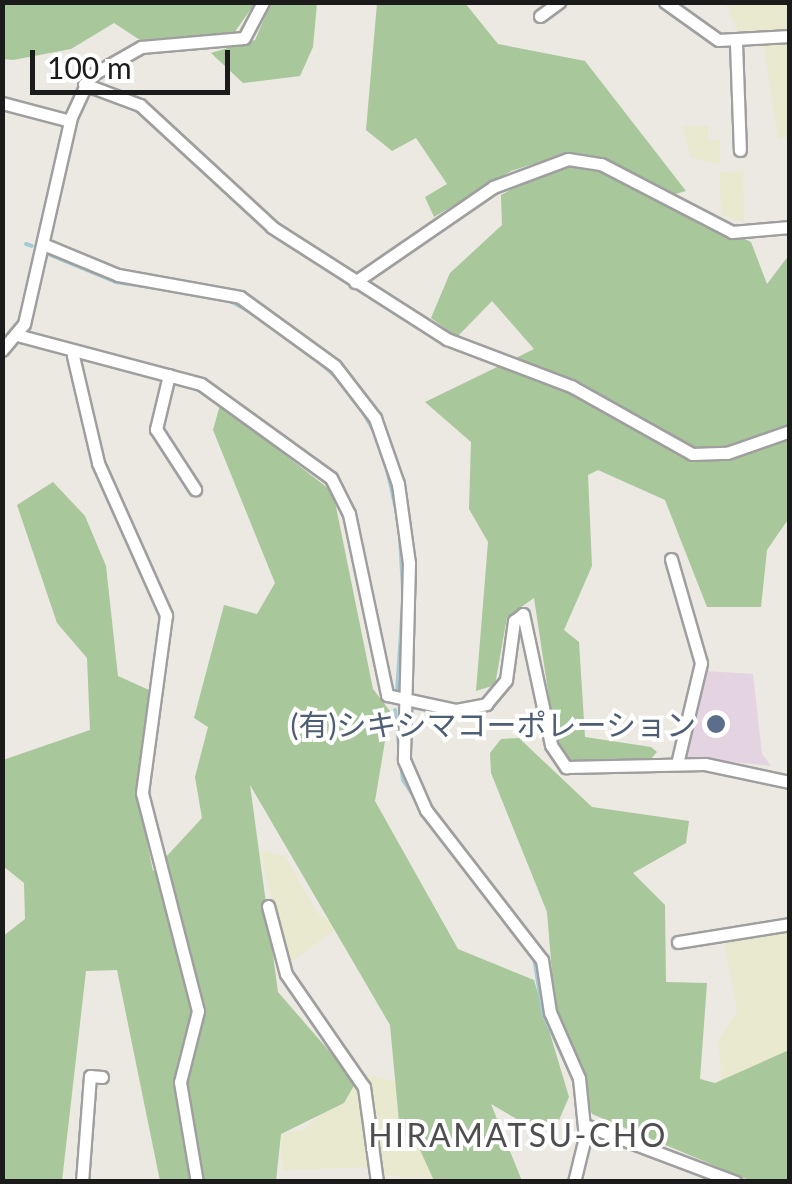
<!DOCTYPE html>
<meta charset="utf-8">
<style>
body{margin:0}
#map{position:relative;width:792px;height:1184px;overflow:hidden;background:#ece8e2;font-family:Lato,"Noto Sans JP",sans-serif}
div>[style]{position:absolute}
.industrial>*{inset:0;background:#e4d4e1}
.farmland>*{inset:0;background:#e8e9ce}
.forest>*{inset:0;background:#a8c79a}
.stream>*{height:4px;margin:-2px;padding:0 2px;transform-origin:2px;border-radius:2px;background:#a6cbd6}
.roads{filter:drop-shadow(2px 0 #9f9f9f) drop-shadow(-2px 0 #9f9f9f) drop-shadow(0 2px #9f9f9f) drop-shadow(0 -2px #9f9f9f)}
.street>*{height:11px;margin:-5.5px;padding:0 5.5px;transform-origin:5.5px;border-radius:5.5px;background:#fff}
.dots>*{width:28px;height:28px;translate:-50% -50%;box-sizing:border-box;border:5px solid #fff;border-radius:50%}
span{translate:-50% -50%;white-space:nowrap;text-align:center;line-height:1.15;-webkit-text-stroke:8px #fff;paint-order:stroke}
.service-label{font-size:30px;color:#4e5e75}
.right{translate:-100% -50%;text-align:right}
.neighbourhood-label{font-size:32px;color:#4e4e4e;letter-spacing:2.5px}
.frame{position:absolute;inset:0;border:5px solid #1b1b1b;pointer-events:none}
.scale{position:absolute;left:30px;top:50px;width:200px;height:45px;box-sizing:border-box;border:5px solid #1b1b1b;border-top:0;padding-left:12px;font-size:30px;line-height:35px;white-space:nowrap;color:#1b1b1b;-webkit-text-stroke:8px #fff;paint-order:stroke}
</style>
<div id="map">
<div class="industrial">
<div style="clip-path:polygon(705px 671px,753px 674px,762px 754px,771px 766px,680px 756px)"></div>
</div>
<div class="farmland">
<div style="clip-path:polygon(725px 3px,789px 3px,789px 30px,741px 38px)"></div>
<div style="clip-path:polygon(789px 42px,789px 137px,778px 138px,764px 46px)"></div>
<div style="clip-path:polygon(683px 126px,708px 126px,708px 140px,720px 140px,720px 164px,691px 158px)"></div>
<div style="clip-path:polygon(743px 171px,744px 222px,721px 215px,720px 172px)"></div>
<div style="clip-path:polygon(260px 851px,285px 856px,318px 914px,339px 927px,288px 964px)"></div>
<div style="clip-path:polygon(789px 929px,789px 1050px,722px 1080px,718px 1042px,737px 1011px,724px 940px)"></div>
<div style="clip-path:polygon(363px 1074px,395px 1081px,400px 1133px,417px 1143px,434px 1179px,381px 1175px)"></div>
<div style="clip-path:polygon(356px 1082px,371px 1167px,283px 1170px,280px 1134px,304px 1130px)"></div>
</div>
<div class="forest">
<div style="clip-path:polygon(3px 3px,255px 3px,234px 33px,140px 40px,114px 23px,71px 49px,13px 60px,3px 59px)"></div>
<div style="clip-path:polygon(271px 3px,317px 3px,313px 47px,300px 76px,243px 83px,211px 53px,255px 40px)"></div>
<div style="clip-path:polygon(377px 3px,465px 3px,498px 44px,585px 61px,686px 191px,672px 195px,603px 158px,568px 153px,511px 171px,434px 217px,425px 197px,447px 184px,416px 138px,392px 151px,366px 130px)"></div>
<div style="clip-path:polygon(553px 167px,599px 169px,751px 242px,767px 284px,789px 255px,789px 518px,767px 550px,761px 607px,707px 607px,665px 500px,598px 470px,588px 475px,592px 566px,564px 630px,579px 642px,585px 737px,651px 747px,657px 752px,650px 760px,569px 762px,556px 744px,534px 598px,507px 617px,495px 685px,476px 691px,488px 542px,469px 509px,471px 442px,425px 402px,534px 349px,492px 301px,457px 337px,431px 318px,450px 273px,502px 225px,501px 195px)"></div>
<div style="clip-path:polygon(220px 405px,333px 492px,373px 689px,390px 711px,375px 801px,458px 949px,534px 980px,569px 1097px,559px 1120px,534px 1129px,491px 1104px,522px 1181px,434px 1181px,417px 1143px,400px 1133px,390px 1025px,250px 785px,278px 992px,356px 1082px,344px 1103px,281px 1134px,276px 1181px,160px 1181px,117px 970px,86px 971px,62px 1181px,3px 1181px,2px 937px,25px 919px,24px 883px,3px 866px,3px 760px,90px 730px,87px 658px,57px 623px,17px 505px,53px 482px,85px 516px,106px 566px,118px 676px,149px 690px,137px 793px,153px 871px,202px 818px,195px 777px,208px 727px,194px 718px,224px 605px,257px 614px,275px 583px,213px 430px)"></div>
<div style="clip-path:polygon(519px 738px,592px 807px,689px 821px,686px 843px,633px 873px,665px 905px,666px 982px,707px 983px,700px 1079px,715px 1083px,789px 1050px,789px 1181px,751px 1181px,592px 1114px,555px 1010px,547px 912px,491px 773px,490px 753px,501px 739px)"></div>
</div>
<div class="stream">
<div style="left:26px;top:244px;width:6px;rotate:18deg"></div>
<div style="left:48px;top:254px;width:74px;rotate:22.4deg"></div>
<div style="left:116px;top:282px;width:55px;rotate:8.4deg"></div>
<div style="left:228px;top:300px;width:26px;rotate:28deg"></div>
<div style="left:315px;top:358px;width:31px;rotate:42deg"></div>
<div style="left:362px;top:410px;width:25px;rotate:61deg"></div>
<div style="left:387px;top:469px;width:41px;rotate:77.3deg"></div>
<div style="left:400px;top:538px;width:50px;rotate:86.6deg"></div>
<div style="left:397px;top:693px;width:75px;rotate:-86.2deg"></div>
<div style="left:395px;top:710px;width:70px;rotate:83.5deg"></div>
<div style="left:403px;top:780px;width:87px;rotate:56.3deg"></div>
<div style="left:534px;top:957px;width:58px;rotate:81deg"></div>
<div style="left:543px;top:1014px;width:73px;rotate:64.8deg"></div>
<div style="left:581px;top:1177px;width:40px;rotate:-77deg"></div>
</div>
<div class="roads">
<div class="street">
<div style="left:665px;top:2px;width:65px;rotate:35.6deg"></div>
<div style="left:718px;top:40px;width:72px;rotate:-3.2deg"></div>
<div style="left:540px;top:16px;width:24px;rotate:-36deg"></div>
<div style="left:736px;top:43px;width:107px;rotate:87.9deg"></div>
<div style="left:84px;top:84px;width:60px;rotate:20.6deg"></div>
<div style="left:140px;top:105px;width:180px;rotate:42.7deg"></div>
<div style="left:272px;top:227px;width:208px;rotate:32.6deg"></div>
<div style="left:447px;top:339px;width:133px;rotate:20.8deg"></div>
<div style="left:571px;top:386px;width:139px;rotate:29.3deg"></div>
<div style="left:692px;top:454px;width:35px;rotate:-2deg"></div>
<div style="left:727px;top:453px;width:67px;rotate:-19.2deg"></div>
<div style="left:2px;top:103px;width:70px;rotate:14.8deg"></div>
<div style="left:43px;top:244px;width:81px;rotate:22.5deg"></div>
<div style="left:118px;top:275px;width:124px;rotate:10.2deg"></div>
<div style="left:240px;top:297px;width:117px;rotate:36deg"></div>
<div style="left:335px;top:366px;width:66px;rotate:52.4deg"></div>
<div style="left:375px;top:418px;width:70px;rotate:70.8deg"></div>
<div style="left:398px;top:484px;width:80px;rotate:82.1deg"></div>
<div style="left:409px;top:563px;width:197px;rotate:91.5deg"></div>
<div style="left:404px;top:760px;width:55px;rotate:66.3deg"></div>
<div style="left:426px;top:810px;width:190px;rotate:52.3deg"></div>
<div style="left:542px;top:960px;width:53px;rotate:81.3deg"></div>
<div style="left:550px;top:1012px;width:72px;rotate:66.3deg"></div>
<div style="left:579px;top:1078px;width:59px;rotate:84.2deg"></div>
<div style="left:585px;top:1137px;width:46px;rotate:103.7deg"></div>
<div style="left:355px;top:282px;width:168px;rotate:-34.5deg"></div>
<div style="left:493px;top:187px;width:80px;rotate:-20.5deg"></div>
<div style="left:568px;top:159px;width:33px;rotate:9deg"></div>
<div style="left:601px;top:164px;width:148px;rotate:27.4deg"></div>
<div style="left:732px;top:232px;width:58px;rotate:-4.9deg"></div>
<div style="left:17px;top:335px;width:190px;rotate:14.9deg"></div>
<div style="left:201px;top:384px;width:160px;rotate:35.9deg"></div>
<div style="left:331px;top:478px;width:40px;rotate:63.4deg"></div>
<div style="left:349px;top:514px;width:185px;rotate:78.1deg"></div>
<div style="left:387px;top:695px;width:71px;rotate:12.3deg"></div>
<div style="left:456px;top:710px;width:31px;rotate:-11deg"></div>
<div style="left:486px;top:704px;width:31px;rotate:-50deg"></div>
<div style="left:506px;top:680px;width:60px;rotate:-82.3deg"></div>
<div style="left:514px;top:621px;width:11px;rotate:-38deg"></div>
<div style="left:523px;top:614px;width:134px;rotate:77.9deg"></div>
<div style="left:551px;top:745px;width:27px;rotate:56deg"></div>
<div style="left:566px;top:767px;width:139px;rotate:-1.2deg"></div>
<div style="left:705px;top:764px;width:87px;rotate:12deg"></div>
<div style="left:2px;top:350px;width:34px;rotate:-50deg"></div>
<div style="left:24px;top:324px;width:212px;rotate:-77.2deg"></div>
<div style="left:71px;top:117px;width:45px;rotate:-65.1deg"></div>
<div style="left:90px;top:76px;width:59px;rotate:-29.6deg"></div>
<div style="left:141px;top:47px;width:103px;rotate:-5deg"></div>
<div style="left:244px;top:38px;width:41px;rotate:-62.2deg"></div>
<div style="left:73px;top:356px;width:110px;rotate:76.8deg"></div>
<div style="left:98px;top:463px;width:167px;rotate:65.9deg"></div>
<div style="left:166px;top:615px;width:180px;rotate:97.7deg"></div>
<div style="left:142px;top:793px;width:225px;rotate:75.6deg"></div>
<div style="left:198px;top:1011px;width:73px;rotate:104.2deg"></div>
<div style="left:180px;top:1082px;width:101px;rotate:80.4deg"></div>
<div style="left:169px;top:375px;width:56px;rotate:103.5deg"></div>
<div style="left:156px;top:429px;width:72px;rotate:57deg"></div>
<div style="left:671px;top:559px;width:108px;rotate:73.9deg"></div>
<div style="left:701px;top:663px;width:104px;rotate:103.4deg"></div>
<div style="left:268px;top:906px;width:70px;rotate:75.2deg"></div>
<div style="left:286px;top:974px;width:137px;rotate:55.4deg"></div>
<div style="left:364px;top:1087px;width:96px;rotate:82.2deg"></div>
<div style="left:678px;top:942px;width:113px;rotate:-9.1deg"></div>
<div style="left:585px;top:1125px;width:161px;rotate:20.7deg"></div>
<div style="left:82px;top:1182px;width:106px;rotate:-85.7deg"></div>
<div style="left:90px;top:1076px;width:12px;rotate:5deg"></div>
</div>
</div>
<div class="dots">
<div style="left:716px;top:724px;background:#5c6f8a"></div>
</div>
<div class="service-label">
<span class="right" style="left:696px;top:724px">(有)シキシマコーポレーション</span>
</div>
<div class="neighbourhood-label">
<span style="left:518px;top:1135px">HIRAMATSU-CHO</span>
</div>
<div class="frame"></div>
<div class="scale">100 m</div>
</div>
